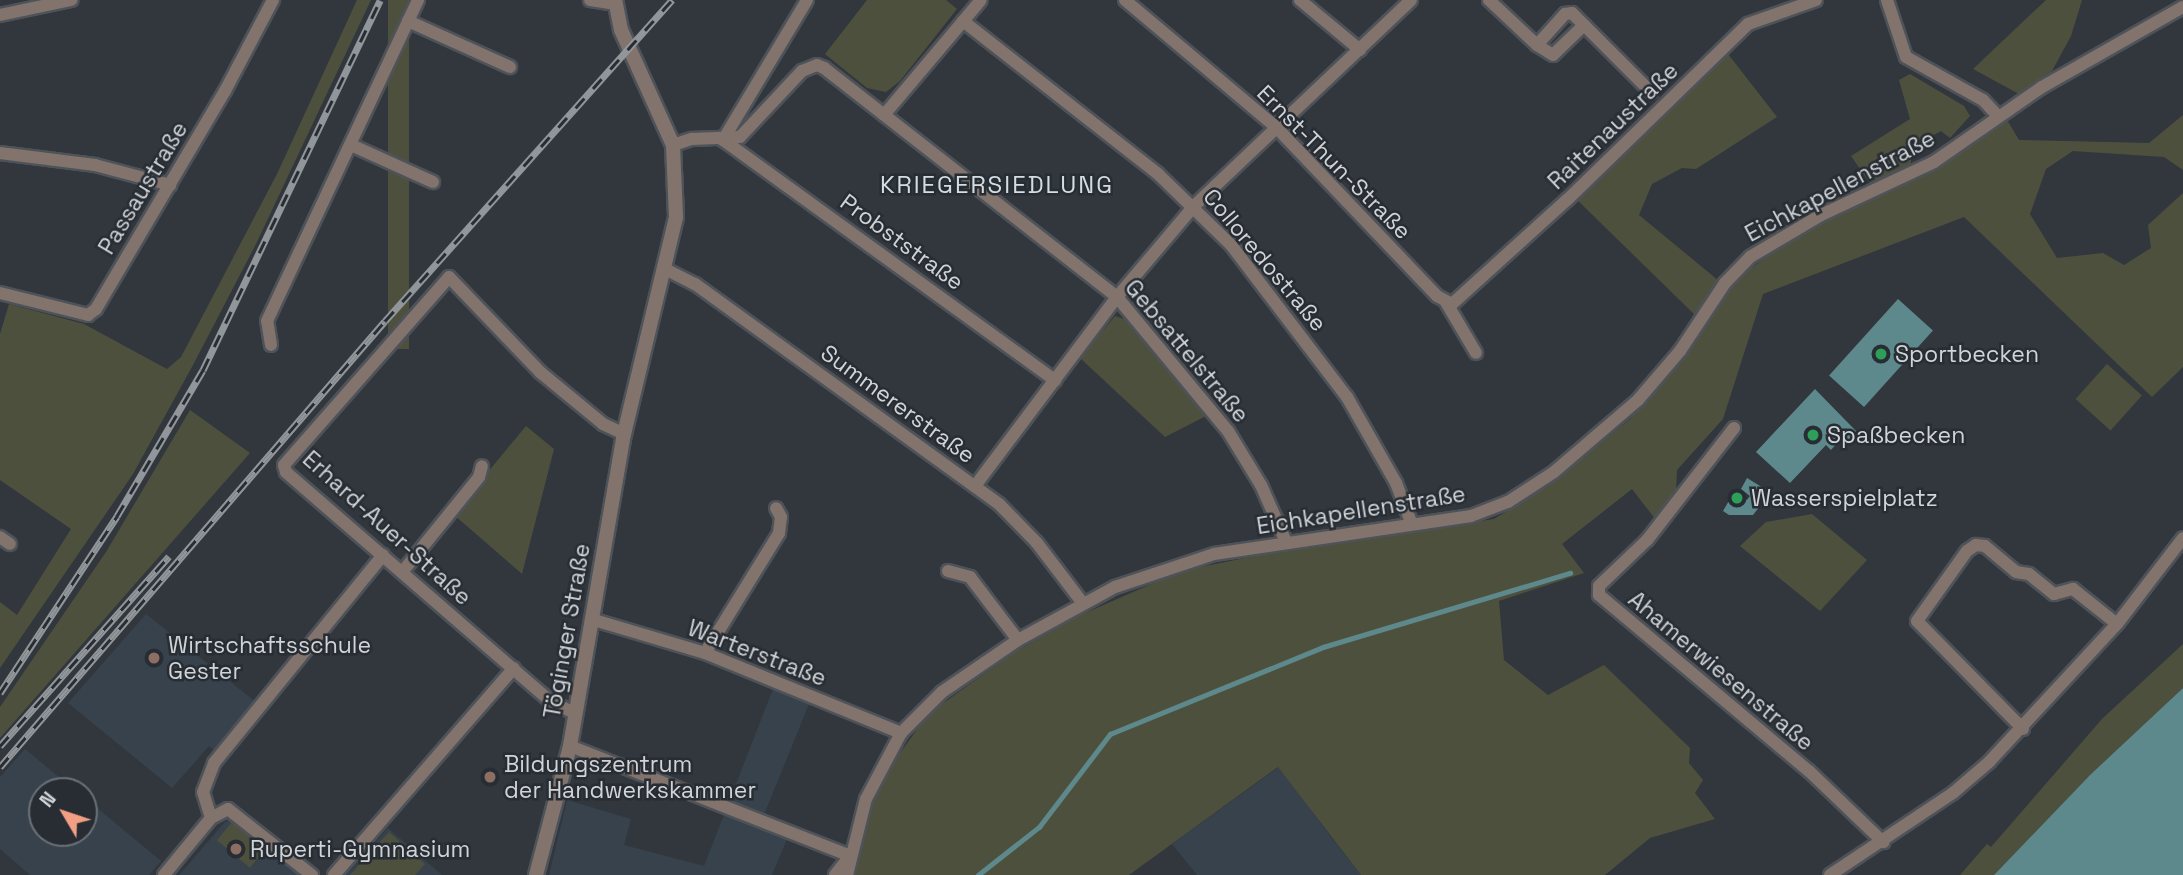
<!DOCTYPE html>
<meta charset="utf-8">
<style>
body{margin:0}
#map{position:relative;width:2183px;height:875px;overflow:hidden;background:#31373d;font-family:"Space Grotesk",sans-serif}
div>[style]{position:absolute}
.built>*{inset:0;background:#37424d}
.green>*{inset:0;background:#4e503e;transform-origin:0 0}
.water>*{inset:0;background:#5e898c;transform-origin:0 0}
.stream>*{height:4.5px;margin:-2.25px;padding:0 2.25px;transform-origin:2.25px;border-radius:2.25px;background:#5e898c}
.roads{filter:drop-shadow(2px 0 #4e5359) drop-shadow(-2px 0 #4e5359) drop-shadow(0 2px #4e5359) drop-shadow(0 -2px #4e5359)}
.minor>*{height:12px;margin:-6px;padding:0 6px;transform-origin:6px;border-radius:6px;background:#82746c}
.tertiary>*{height:14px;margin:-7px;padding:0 7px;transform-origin:7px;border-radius:7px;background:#82746c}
.rail>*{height:7px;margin-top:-3.5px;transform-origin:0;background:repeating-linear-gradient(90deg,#272d33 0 13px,#91969a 0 26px);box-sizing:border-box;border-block:2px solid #91969a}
.dots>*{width:19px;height:19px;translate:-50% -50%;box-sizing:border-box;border:4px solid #272d33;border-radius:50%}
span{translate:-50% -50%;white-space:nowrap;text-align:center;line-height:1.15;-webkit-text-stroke:5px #272d33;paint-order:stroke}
.street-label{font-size:23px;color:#d0d4d8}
.poi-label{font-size:23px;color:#d0d4d8}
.left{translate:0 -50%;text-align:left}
.neighbourhood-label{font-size:24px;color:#d5dde4;letter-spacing:2px}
.north{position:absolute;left:28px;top:777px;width:70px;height:70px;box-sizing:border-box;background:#272d33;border:2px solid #6b7075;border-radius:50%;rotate:309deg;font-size:19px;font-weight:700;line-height:28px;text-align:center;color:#d0d4d8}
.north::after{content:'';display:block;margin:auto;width:24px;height:32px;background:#f39f83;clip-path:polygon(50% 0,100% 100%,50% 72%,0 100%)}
</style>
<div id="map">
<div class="built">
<div style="clip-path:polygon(146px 614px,257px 703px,218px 753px,209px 746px,172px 788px,68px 703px)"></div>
<div style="clip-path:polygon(773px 689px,809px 704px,759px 827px,787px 839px,772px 875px,549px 875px,567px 800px,631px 819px,624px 845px,704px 866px)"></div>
<div style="clip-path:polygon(25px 749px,76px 791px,42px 791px,42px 833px,84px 833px,84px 797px,161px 861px,149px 875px,30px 875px,0 849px,0 777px)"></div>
<div style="clip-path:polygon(1279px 767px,1328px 833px,1361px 875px,1197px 875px,1172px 844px)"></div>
<div style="clip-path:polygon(233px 819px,301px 875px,179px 875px,225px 822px)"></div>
<div style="clip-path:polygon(388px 828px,442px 875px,346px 875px)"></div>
</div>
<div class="green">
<div style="clip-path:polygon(357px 0,371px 0,256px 244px,193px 365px,133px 474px,0 668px,0 602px,17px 615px,71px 529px,0 480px,0 334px,9px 304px,84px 324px,167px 369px,181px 357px,277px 174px)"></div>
<div style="left:388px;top:0;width:21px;height:349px"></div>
<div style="clip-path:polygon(867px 0,946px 0,957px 9px,900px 81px,886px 92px,867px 88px,825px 54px)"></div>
<div style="clip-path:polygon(2046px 0,2082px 0,2071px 36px,2052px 71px,2019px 94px,1973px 69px)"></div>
<div style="clip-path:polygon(1721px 45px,1777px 117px,1696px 169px,1682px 168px,1652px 184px,1639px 215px,1719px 281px,1696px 316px,1568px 191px)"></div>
<div style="clip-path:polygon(1910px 74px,1964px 106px,1970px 116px,1950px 138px,1941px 131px,1928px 138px,1923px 151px,1913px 145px,1910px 168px,1871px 185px,1851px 156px,1910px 119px,1899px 80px)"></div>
<div style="clip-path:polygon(2183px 115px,2183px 170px,2164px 157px,2073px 151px,2046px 169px,2030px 214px,2057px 258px,2103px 253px,2124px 265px,2151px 248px,2148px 225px,2183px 193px,2183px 367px,2152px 397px,1964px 217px,1763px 294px,1723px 419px,1677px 470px,1676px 493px,1656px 520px,1632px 489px,1562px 544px,1584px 573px,1499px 601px,1504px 660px,1548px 695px,1604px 665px,1690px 748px,1689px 763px,1703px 780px,1695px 793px,1715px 819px,1650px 838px,1605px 875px,1361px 875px,1278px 767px,1129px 875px,854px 875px,864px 827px,883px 777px,928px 714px,1015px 652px,1076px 617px,1181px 571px,1279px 551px,1494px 519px,1548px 486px,1630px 419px,1687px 354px,1737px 279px,1792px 237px,1926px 174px,2006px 118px,2019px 140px,2149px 143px)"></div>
<div style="clip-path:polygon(1115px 316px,1127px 320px,1208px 415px,1165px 437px,1080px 358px)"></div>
<div style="left:2107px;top:364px;width:47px;height:47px;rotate:42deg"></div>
<div style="clip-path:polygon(190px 410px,250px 453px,0 738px,0 707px,106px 552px)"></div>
<div style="clip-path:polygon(526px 426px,554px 449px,522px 574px,453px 514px)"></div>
<div style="clip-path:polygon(1812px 514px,1867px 560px,1820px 611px,1740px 546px,1766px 522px)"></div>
<div style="clip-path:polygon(2183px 644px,2183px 688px,2090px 775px,1994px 875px,1960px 875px,1987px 844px,1991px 847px,2102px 719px)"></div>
<div style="left:233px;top:821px;width:43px;height:25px;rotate:40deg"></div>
<div style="clip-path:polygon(389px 832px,425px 864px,415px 875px,350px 875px)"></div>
</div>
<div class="water">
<div style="left:1898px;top:299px;width:47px;height:103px;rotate:42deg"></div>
<div style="clip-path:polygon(1815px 389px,1856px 431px,1850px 441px,1838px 442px,1831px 450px,1826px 445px,1790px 483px,1756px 452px)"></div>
<div style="clip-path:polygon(1747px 478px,1765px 489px,1757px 504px,1760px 506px,1753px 515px,1729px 515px,1723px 511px,1734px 492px,1747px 500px,1750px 496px,1741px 489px)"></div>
<div style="clip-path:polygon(2183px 688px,2183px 875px,1994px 875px,2090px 775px)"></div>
</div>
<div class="stream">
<div style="left:978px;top:875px;width:78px;rotate:-38.2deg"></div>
<div style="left:1039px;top:827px;width:117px;rotate:-52.6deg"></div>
<div style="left:1110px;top:734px;width:230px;rotate:-22.2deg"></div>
<div style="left:1323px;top:647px;width:258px;rotate:-16.7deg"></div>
</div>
<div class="roads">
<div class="minor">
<div style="left:590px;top:0;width:25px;rotate:9deg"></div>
<div style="left:1125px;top:0;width:197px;rotate:40.1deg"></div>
<div style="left:1276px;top:127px;width:233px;rotate:46.4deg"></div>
<div style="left:1437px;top:296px;width:17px;rotate:28deg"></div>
<div style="left:1452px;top:304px;width:156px;rotate:-42.2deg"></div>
<div style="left:1568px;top:199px;width:251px;rotate:-44.2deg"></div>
<div style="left:1748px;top:24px;width:72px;rotate:-19.4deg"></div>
<div style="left:1300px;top:0;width:78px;rotate:39.8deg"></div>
<div style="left:1489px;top:0;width:66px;rotate:43.2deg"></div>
<div style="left:1887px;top:0;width:60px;rotate:71.6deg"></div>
<div style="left:1906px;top:57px;width:88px;rotate:29.2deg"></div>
<div style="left:1983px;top:100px;width:22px;rotate:47deg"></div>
<div style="left:0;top:15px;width:73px;rotate:-11.9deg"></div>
<div style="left:408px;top:21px;width:112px;rotate:24.3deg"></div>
<div style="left:963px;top:21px;width:248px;rotate:38.1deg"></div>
<div style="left:1158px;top:174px;width:102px;rotate:44.2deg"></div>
<div style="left:1231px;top:245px;width:191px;rotate:52.7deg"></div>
<div style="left:1347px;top:397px;width:99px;rotate:60.3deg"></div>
<div style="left:1396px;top:483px;width:42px;rotate:69deg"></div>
<div style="left:1584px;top:25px;width:43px;rotate:135.9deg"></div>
<div style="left:1553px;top:55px;width:19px;rotate:-148deg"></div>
<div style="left:1537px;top:45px;width:42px;rotate:-47.9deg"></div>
<div style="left:1565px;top:14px;width:7px;rotate:-8deg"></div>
<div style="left:1572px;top:13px;width:112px;rotate:45deg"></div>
<div style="left:884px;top:115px;width:150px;rotate:-49.9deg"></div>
<div style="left:723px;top:140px;width:410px;rotate:35.9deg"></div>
<div style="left:723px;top:140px;width:163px;rotate:-59deg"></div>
<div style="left:351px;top:145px;width:90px;rotate:24.3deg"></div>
<div style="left:673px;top:145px;width:20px;rotate:-18deg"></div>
<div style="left:692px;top:139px;width:48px;rotate:-2.4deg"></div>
<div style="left:740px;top:137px;width:91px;rotate:-46.8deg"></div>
<div style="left:802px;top:71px;width:16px;rotate:-22deg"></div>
<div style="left:817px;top:65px;width:8px;rotate:23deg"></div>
<div style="left:824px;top:68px;width:372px;rotate:38deg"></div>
<div style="left:1117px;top:297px;width:174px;rotate:50.4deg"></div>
<div style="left:1228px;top:431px;width:63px;rotate:58.6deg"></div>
<div style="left:1261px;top:485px;width:62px;rotate:66.3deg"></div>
<div style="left:0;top:153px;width:96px;rotate:7.2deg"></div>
<div style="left:95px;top:165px;width:78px;rotate:14.9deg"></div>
<div style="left:665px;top:269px;width:34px;rotate:27deg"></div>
<div style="left:695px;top:284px;width:375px;rotate:35.9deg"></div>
<div style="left:999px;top:504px;width:54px;rotate:45.7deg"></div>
<div style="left:1037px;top:543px;width:74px;rotate:52.7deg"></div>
<div style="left:0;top:293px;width:91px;rotate:14deg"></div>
<div style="left:88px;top:315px;width:10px;rotate:-37deg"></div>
<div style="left:96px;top:309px;width:253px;rotate:-59.4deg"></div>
<div style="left:225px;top:91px;width:103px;rotate:-62.2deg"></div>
<div style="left:1446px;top:302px;width:59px;rotate:59.5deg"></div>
<div style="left:271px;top:345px;width:24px;rotate:-99deg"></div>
<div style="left:267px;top:321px;width:355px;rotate:-64.8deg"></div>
<div style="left:1734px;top:428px;width:142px;rotate:127.8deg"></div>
<div style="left:1647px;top:540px;width:66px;rotate:136.2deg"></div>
<div style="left:1599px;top:586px;width:9px;rotate:90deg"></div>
<div style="left:1599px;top:595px;width:274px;rotate:40deg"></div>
<div style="left:1809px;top:771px;width:103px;rotate:43.8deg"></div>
<div style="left:975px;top:486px;width:236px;rotate:-53.1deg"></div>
<div style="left:1117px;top:297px;width:119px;rotate:-49.8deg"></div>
<div style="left:1194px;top:206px;width:299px;rotate:-43.5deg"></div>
<div style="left:0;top:537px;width:12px;rotate:35deg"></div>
<div style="left:403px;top:571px;width:121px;rotate:-51deg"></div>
<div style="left:479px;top:477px;width:11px;rotate:-75deg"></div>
<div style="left:948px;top:571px;width:23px;rotate:15deg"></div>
<div style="left:970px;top:577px;width:79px;rotate:52.7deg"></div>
<div style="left:594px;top:620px;width:116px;rotate:16.6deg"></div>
<div style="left:705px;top:653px;width:212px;rotate:22.2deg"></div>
<div style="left:705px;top:653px;width:141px;rotate:-58.3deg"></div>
<div style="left:779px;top:533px;width:16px;rotate:-83deg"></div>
<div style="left:781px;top:517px;width:10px;rotate:-119deg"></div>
<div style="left:576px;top:714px;width:30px;rotate:-153deg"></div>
<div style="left:549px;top:700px;width:348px;rotate:-139.1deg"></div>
<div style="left:286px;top:472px;width:7px;rotate:-106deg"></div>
<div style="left:284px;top:465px;width:250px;rotate:-48.7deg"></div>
<div style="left:449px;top:277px;width:132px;rotate:46.2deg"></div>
<div style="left:540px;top:372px;width:82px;rotate:39.5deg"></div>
<div style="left:603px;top:424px;width:23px;rotate:25deg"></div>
<div style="left:2023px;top:729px;width:151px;rotate:-134.5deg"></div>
<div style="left:1917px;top:621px;width:86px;rotate:-54.5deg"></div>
<div style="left:1967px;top:551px;width:11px;rotate:-34deg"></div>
<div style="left:1976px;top:545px;width:9px;rotate:6deg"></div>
<div style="left:1985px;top:546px;width:40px;rotate:40deg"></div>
<div style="left:2016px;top:572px;width:13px;rotate:9deg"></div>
<div style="left:2029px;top:574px;width:32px;rotate:39deg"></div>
<div style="left:2054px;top:594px;width:20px;rotate:-15deg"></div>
<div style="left:2073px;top:589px;width:56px;rotate:38.5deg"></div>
<div style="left:570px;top:746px;width:301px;rotate:21.4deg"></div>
<div style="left:211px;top:818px;width:27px;rotate:-107deg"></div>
<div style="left:203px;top:792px;width:31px;rotate:-69deg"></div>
<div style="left:214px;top:763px;width:268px;rotate:-50.9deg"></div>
<div style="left:164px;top:875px;width:74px;rotate:-50.5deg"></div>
<div style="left:211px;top:818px;width:19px;rotate:-28deg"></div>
<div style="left:228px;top:809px;width:107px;rotate:38.2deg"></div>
<div style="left:334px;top:875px;width:274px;rotate:-49deg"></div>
<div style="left:835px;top:875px;width:24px;rotate:-52deg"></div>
<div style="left:847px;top:875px;width:78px;rotate:-76deg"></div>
<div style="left:866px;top:799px;width:75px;rotate:-62.1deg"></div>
<div style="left:901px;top:733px;width:58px;rotate:-45deg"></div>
<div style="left:942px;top:692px;width:92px;rotate:-34.4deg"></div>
<div style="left:1018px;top:640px;width:111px;rotate:-28.7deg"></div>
<div style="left:1115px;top:587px;width:104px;rotate:-18.4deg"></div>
<div style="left:1214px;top:554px;width:260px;rotate:-8.4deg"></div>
<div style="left:1471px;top:516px;width:40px;rotate:-21deg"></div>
<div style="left:1508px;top:502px;width:55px;rotate:-33.1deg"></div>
<div style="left:1554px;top:472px;width:111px;rotate:-40.6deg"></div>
<div style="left:1638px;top:400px;width:65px;rotate:-49.4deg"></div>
<div style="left:1680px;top:351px;width:82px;rotate:-56.5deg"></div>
<div style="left:1725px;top:283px;width:36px;rotate:-46deg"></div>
<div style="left:1750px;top:257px;width:82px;rotate:-30.6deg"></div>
<div style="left:1821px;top:215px;width:125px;rotate:-25.1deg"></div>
<div style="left:1934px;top:162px;width:131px;rotate:-34.8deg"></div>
<div style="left:2042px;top:87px;width:162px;rotate:-29.6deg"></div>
<div style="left:1830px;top:875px;width:148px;rotate:-33.7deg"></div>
<div style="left:1953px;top:793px;width:48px;rotate:-40.7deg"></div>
<div style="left:1989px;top:762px;width:188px;rotate:-47.2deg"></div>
<div style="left:2117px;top:624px;width:108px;rotate:-52.5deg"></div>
</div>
<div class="tertiary">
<div style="left:536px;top:875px;width:133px;rotate:-75.2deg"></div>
<div style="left:570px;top:746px;width:317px;rotate:-80.2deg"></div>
<div style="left:624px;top:434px;width:223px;rotate:-76.5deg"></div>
<div style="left:676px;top:217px;width:72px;rotate:-92.4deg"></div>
<div style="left:673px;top:145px;width:126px;rotate:-114.3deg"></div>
<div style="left:621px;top:30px;width:31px;rotate:-101deg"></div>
</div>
</div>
<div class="rail">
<div style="left:0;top:693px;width:212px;rotate:-56.5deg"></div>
<div style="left:117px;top:516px;width:169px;rotate:-59.5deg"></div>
<div style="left:203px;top:370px;width:410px;rotate:-64.4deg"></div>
<div style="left:0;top:746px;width:254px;rotate:-48.3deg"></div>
<div style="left:0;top:767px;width:589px;rotate:-49.2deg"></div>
<div style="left:385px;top:321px;width:431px;rotate:-48.2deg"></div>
</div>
<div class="dots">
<div style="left:1881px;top:354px;background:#2e9e5b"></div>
<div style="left:1813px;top:435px;background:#2e9e5b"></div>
<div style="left:1737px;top:498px;background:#2e9e5b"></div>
<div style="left:154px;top:658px;background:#8d6e63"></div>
<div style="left:490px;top:777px;background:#8d6e63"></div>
<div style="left:236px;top:849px;background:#8d6e63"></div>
</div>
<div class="street-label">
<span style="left:1613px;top:126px;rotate:-44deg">Raitenaustraße</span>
<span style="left:1334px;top:162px;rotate:45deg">Ernst-Thun-Straße</span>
<span style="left:1840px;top:186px;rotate:-28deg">Eichkapellenstraße</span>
<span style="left:143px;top:188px;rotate:-59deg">Passaustraße</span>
<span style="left:902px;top:242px;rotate:36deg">Probststraße</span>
<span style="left:1265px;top:260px;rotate:50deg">Colloredostraße</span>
<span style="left:1187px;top:351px;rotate:50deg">Gebsattelstraße</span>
<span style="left:898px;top:404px;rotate:36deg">Summererstraße</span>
<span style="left:1361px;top:510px;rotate:-9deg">Eichkapellenstraße</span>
<span style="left:387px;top:528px;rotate:42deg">Erhard-Auer-Straße</span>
<span style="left:567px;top:631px;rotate:-80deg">Töginger Straße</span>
<span style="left:757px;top:653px;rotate:21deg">Warterstraße</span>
<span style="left:1721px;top:671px;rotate:40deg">Ahamerwiesenstraße</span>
</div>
<div class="poi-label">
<span class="left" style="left:1895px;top:354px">Sportbecken</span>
<span class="left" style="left:1827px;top:435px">Spaßbecken</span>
<span class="left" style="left:1751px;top:498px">Wasserspielplatz</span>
<span class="left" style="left:168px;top:658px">Wirtschaftsschule<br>Gester</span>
<span class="left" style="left:504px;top:777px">Bildungszentrum<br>der Handwerkskammer</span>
<span class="left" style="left:250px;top:849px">Ruperti-Gymnasium</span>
</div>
<div class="neighbourhood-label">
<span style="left:997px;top:185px">KRIEGERSIEDLUNG</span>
</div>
<div class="north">N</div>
</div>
